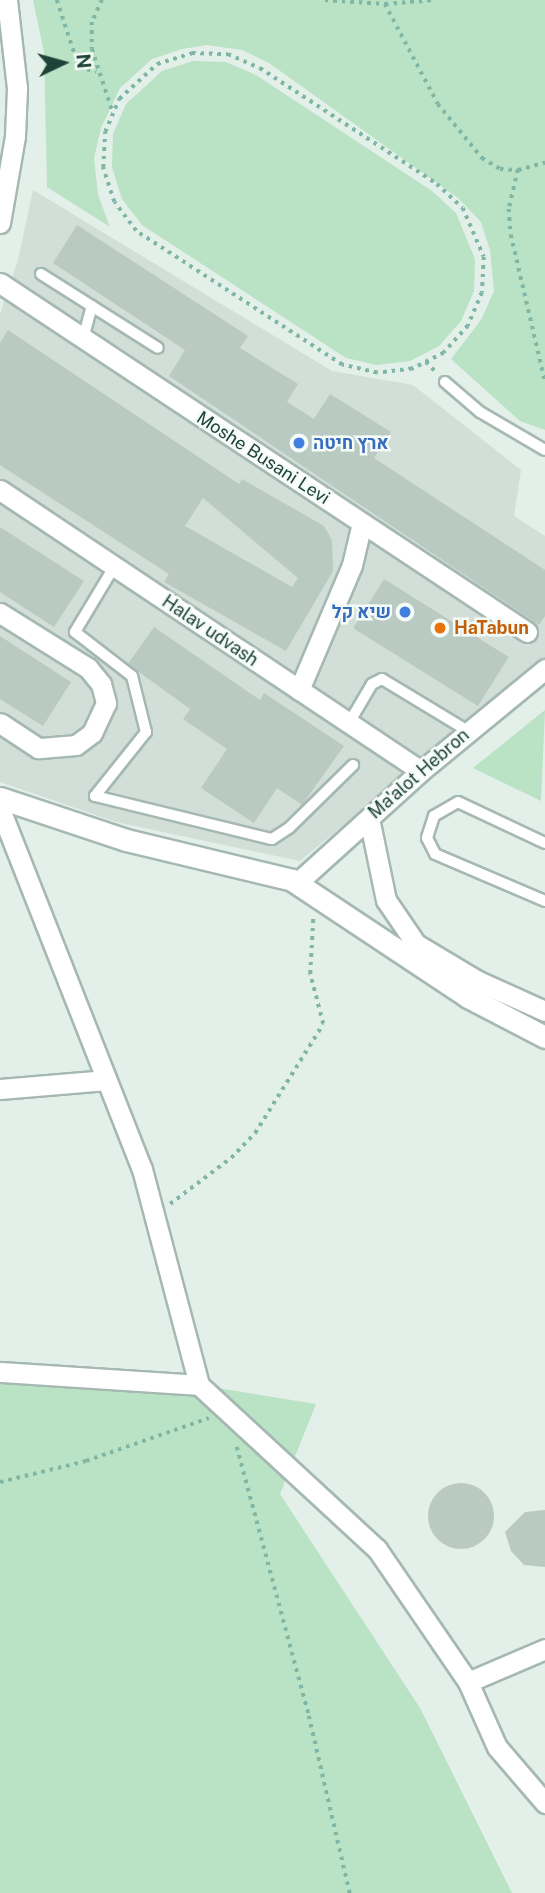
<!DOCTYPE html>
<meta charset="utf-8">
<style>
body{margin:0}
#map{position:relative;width:545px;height:1893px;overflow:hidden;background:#e3efe9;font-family:"Public Sans",Heebo,sans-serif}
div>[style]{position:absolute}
.built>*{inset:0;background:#d1dfd8}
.green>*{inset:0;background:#bae2c4}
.building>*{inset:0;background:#b8cac2;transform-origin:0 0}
.round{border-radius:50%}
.path>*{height:3.5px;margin-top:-1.75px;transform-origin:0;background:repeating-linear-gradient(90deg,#80b6a4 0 3.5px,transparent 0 8.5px)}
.roads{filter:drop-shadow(2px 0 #a5b8b1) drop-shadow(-2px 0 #a5b8b1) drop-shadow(0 2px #a5b8b1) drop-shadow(0 -2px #a5b8b1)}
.lane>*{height:10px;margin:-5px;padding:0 5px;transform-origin:5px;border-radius:5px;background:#fff}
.street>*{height:19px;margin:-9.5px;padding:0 9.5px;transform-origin:9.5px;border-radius:9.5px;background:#fff}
.secondary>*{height:21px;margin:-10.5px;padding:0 10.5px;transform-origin:10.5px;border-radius:10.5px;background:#fff}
.dots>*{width:19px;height:19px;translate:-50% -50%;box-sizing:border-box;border:4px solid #f5fbf7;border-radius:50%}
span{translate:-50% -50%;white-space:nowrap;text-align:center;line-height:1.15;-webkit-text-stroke:5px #f5fbf7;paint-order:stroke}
.shop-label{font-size:18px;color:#366cbe;font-weight:700}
.left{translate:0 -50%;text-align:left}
.right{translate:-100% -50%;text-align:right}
.street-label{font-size:18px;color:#204339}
.food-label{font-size:18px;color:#c56008;font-weight:700}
.north{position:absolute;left:28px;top:28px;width:70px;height:70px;-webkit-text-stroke:5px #f5fbf7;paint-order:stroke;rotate:85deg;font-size:19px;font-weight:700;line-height:28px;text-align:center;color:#204339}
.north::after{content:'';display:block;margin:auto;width:24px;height:32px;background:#204339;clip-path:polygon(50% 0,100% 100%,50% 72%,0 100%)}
</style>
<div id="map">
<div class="built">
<div style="clip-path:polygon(33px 190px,332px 371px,413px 385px,521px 470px,514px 516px,545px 536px,545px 659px,300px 861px,116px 822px,0 782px,0 314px,18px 260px)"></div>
</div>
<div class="green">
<div style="clip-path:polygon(33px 0,545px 0,545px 430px,520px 421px,451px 359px,481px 320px,494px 291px,490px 250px,481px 222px,458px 198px,269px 63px,242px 50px,207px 45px,182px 49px,152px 59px,120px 88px,101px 128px,94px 158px,98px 195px,110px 227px,47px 187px,44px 52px)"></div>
<div style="clip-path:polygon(193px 61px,226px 62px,256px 75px,432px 191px,456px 213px,475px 259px,474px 291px,461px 321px,439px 346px,410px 361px,377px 365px,346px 358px,142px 225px,122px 199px,112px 167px,113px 134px,126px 104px,162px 71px)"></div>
<div style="clip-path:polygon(545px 710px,541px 801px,473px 768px)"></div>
<div style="clip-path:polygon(0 1382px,199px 1385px,316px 1404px,280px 1494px,420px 1708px,512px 1893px,0 1893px)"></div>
</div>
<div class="building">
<div style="clip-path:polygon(77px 225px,248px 336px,240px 348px,298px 384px,287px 402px,314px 419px,330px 394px,391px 432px,374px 458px,545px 570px,545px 616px,539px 625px,169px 376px,185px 350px,53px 263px)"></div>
<div style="clip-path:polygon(evenodd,8px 330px,239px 484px,242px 479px,324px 526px,332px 540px,333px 571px,286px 651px,164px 582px,169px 574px,0 465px,0 343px,8px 330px,203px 498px,298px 578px,292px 587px,185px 526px,203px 498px)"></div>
<div style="clip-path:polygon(0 527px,84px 581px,54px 627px,0 592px)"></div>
<div style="left:384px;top:579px;width:147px;height:58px;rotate:32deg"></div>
<div style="clip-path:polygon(154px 627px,260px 700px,264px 693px,344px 746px,302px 805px,277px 788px,254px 823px,201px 788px,227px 749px,183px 719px,190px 709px,128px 664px)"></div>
<div style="clip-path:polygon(0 636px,71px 682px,43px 726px,0 699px)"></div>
<div class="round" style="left:428px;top:1483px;width:66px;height:66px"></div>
<div style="clip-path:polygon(545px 1510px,545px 1567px,524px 1565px,511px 1551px,505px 1532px,525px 1512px)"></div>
</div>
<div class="path">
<div style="left:57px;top:0;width:71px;rotate:71.8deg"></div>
<div style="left:79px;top:67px;width:18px;rotate:16deg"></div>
<div style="left:102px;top:0;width:24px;rotate:114deg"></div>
<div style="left:92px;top:22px;width:27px;rotate:90deg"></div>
<div style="left:92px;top:49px;width:67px;rotate:71.8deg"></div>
<div style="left:325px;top:0;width:60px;rotate:3.8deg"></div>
<div style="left:385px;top:4px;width:50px;rotate:-4.6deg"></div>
<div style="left:385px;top:4px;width:113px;rotate:62.1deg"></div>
<div style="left:438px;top:104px;width:70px;rotate:50.8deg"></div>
<div style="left:482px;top:158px;width:21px;rotate:31deg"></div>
<div style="left:500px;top:169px;width:18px;rotate:3deg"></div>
<div style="left:518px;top:170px;width:28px;rotate:-15deg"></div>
<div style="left:192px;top:53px;width:36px;rotate:2deg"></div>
<div style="left:228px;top:54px;width:35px;rotate:24deg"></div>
<div style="left:260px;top:68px;width:212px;rotate:33.2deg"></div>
<div style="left:437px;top:184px;width:35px;rotate:43deg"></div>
<div style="left:463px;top:208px;width:53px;rotate:66.8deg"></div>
<div style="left:484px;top:257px;width:36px;rotate:93deg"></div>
<div style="left:482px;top:293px;width:36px;rotate:113deg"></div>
<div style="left:468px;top:326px;width:36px;rotate:132deg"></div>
<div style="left:444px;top:353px;width:36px;rotate:153deg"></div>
<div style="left:412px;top:369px;width:35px;rotate:173deg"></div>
<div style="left:377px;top:373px;width:36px;rotate:-167deg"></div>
<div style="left:342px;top:365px;width:246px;rotate:-147deg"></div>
<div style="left:136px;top:231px;width:36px;rotate:-127deg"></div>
<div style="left:114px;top:202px;width:36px;rotate:-108deg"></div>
<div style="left:103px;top:168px;width:36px;rotate:-87deg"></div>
<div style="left:105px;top:132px;width:36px;rotate:-67deg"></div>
<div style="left:119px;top:99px;width:52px;rotate:-42.6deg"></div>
<div style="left:157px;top:64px;width:37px;rotate:-17deg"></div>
<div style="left:518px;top:170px;width:40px;rotate:103deg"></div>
<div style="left:509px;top:209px;width:26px;rotate:86deg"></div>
<div style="left:511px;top:235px;width:150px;rotate:76.9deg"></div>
<div style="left:426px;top:362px;width:16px;rotate:45deg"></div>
<div style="left:170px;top:1204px;width:76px;rotate:-37deg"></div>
<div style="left:231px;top:1158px;width:35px;rotate:-46deg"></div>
<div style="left:255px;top:1133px;width:128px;rotate:-58deg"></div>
<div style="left:323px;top:1024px;width:52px;rotate:-104.6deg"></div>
<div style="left:310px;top:974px;width:55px;rotate:-86.9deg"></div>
<div style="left:237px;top:1447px;width:278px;rotate:75deg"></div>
<div style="left:309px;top:1716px;width:182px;rotate:77deg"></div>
<div style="left:0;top:1482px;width:89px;rotate:-13.7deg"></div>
<div style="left:86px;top:1461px;width:130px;rotate:-19.3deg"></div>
</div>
<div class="roads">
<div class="lane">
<div style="left:41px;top:274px;width:138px;rotate:32.3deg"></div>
<div style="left:83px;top:339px;width:34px;rotate:-75deg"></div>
<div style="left:445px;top:382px;width:46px;rotate:40.6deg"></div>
<div style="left:480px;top:412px;width:75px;rotate:30.3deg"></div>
<div style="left:114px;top:567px;width:76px;rotate:121deg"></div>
<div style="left:75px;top:632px;width:72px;rotate:37.7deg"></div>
<div style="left:132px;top:676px;width:58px;rotate:76deg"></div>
<div style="left:146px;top:732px;width:82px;rotate:128.6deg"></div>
<div style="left:95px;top:796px;width:182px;rotate:13.7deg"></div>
<div style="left:272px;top:839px;width:20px;rotate:-33deg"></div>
<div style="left:289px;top:828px;width:90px;rotate:-44.5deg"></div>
<div style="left:349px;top:723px;width:45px;rotate:-59.5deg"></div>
<div style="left:372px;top:684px;width:11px;rotate:-27deg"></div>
<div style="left:382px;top:679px;width:100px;rotate:31.2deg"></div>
<div style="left:545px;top:843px;width:96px;rotate:-154.8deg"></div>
<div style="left:458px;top:802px;width:28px;rotate:150deg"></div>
<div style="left:434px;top:816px;width:23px;rotate:108deg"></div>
<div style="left:427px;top:838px;width:18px;rotate:63deg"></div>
<div style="left:435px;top:854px;width:120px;rotate:23.1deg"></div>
</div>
<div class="street">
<div style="left:0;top:223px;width:88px;rotate:-80.2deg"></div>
<div style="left:15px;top:136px;width:48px;rotate:-87.6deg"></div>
<div style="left:17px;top:88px;width:89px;rotate:-96.5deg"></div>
<div style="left:0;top:283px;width:632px;rotate:33.51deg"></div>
<div style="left:0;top:490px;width:506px;rotate:33.72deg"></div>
<div style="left:0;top:613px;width:104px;rotate:32deg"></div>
<div style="left:88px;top:668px;width:21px;rotate:51deg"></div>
<div style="left:101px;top:684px;width:20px;rotate:75deg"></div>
<div style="left:106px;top:703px;width:33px;rotate:115deg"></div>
<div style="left:92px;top:733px;width:20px;rotate:143deg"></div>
<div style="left:76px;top:745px;width:38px;rotate:175deg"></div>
<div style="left:38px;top:748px;width:45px;rotate:-146.7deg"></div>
<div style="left:299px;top:690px;width:136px;rotate:-67deg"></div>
<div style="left:352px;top:565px;width:43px;rotate:-76.6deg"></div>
<div style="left:0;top:809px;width:387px;rotate:68.5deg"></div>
<div style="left:142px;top:1169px;width:223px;rotate:75.2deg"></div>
<div style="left:199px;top:1385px;width:242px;rotate:42.7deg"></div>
<div style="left:377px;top:1549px;width:161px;rotate:55.6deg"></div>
<div style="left:468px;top:1682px;width:71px;rotate:66deg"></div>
<div style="left:497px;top:1747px;width:74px;rotate:49.4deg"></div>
<div style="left:369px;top:818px;width:84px;rotate:78.3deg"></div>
<div style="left:386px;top:900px;width:53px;rotate:55.7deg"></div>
<div style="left:416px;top:944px;width:72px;rotate:30.8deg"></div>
<div style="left:478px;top:981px;width:73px;rotate:24.1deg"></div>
<div style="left:297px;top:883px;width:167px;rotate:-42.1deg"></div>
<div style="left:421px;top:771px;width:161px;rotate:-39.4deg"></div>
<div style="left:0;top:1089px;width:107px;rotate:-4.8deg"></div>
<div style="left:0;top:1372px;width:199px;rotate:3.7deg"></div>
<div style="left:468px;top:1682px;width:84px;rotate:-23.2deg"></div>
</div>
<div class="secondary">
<div style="left:0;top:798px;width:133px;rotate:18.4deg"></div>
<div style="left:126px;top:840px;width:171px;rotate:13.5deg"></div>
<div style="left:292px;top:880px;width:211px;rotate:33.6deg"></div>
<div style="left:468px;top:997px;width:87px;rotate:27.5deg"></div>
</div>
</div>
<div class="dots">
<div style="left:299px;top:443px;background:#3f7fe0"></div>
<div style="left:405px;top:612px;background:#3f7fe0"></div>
<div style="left:440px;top:628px;background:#e8710a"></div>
</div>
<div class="shop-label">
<span class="left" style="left:313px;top:443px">ארץ חיטה</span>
<span class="right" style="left:391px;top:612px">שיא קל</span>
</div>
<div class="street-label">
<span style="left:263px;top:458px;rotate:33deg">Moshe Busani Levi</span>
<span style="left:210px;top:631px;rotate:34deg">Halav udvash</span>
<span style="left:419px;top:774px;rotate:-41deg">Ma'alot Hebron</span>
</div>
<div class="food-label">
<span class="left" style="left:454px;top:628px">HaTabun</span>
</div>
<div class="north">N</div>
</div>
